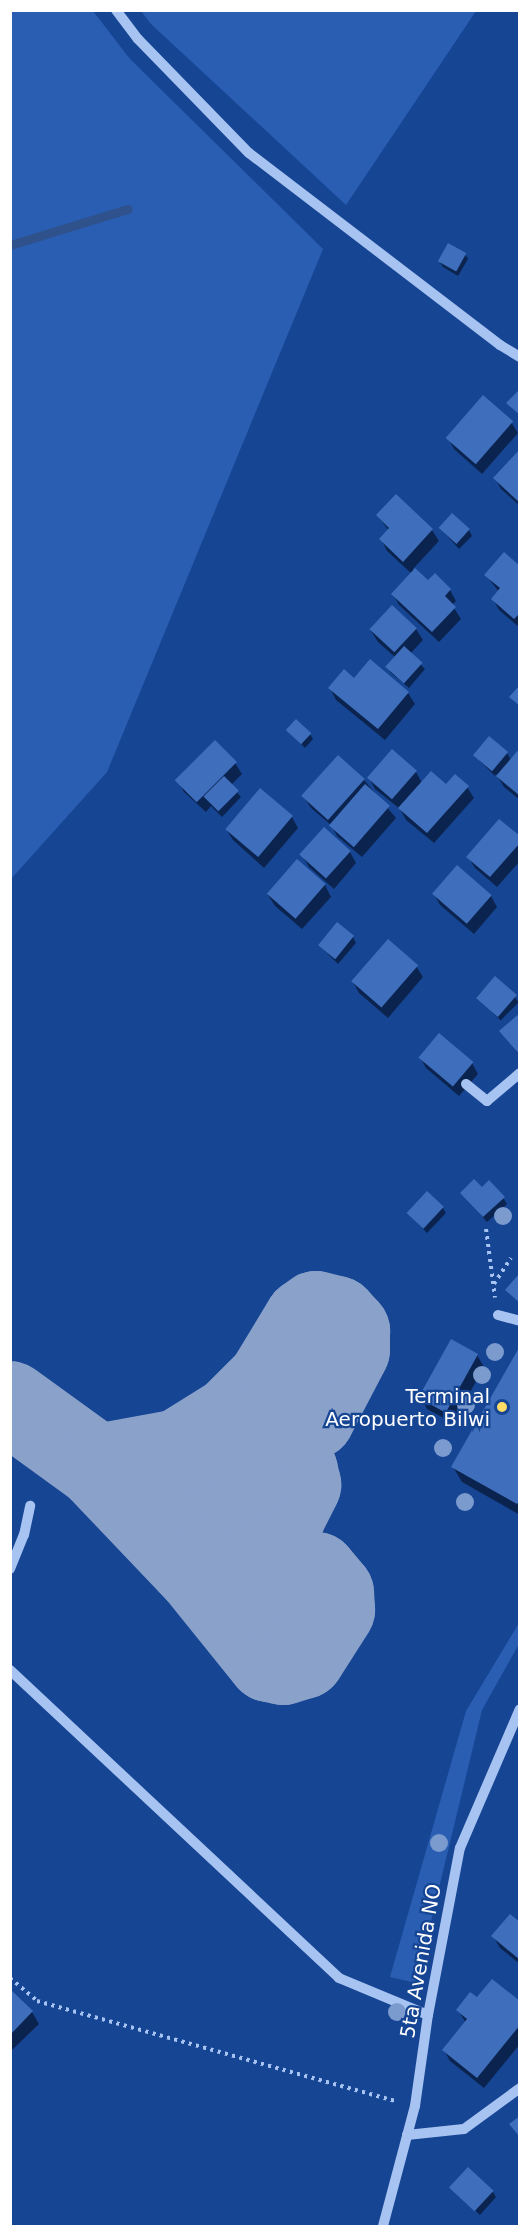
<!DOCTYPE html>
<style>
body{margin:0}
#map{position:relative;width:530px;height:2237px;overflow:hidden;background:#164594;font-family:"DejaVu Sans",sans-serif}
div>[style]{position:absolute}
.green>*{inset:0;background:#2a5eb3}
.shadow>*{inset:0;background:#0007;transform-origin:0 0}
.stream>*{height:9px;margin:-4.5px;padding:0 4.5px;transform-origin:4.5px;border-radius:4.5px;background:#2f518c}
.taxiway>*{height:84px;margin:-42px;padding:0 42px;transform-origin:42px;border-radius:42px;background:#8aa2ca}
.building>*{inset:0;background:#3f6fbc;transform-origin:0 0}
.path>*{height:4px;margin-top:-2px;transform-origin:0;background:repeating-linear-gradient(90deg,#a7c3f1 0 3px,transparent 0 7.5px)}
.minor>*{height:10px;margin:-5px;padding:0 5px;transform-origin:5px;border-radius:5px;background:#a7c3f1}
.trees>*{width:18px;height:18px;margin:-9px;border-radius:50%;background:#7b9acd}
.dots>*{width:16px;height:16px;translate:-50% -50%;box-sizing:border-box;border:3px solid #164594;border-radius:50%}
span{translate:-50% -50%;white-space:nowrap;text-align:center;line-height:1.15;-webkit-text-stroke:4.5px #164594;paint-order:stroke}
.poi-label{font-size:20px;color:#fff}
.right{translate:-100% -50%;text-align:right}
.street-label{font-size:20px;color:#fff}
.frame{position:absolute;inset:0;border:12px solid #fff;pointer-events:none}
</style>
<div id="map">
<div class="green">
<div style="clip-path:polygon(11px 10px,93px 11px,130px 59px,323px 249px,107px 772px,11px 879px)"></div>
<div style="clip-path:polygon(141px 11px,476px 11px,346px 205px,151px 24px)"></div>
<div style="clip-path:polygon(519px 1623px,519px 1644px,482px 1710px,416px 1983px,390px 1977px,466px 1711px)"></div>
</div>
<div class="shadow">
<div style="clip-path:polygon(465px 254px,468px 259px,458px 276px,443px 267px,439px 261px)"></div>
<div style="clip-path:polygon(511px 422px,518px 433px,482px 474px,454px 449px,448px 438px)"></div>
<div style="clip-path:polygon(520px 452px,520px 506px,501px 489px,495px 478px)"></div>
<div style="clip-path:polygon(396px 496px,432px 530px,439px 541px,413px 569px,428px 582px,450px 590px,456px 601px,452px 605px,461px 619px,439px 642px,399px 605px,393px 594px,412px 574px,387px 551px,381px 539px,389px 531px,378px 516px)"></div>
<div style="clip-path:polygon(440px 528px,469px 530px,472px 536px,459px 549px)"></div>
<div style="clip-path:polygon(520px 568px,520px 628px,499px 610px,493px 599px,499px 592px,486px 575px)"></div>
<div style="clip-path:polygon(416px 629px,423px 640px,410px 654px,425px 669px,409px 688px,391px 673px,388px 668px,396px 658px,378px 642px,371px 631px)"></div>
<div style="clip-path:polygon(370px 661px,408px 693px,415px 704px,385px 740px,336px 700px,330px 688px,354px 680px)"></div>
<div style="clip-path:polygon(288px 730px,310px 734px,313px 739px,305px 748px)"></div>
<div style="clip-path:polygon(520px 750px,520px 800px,504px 787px,496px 774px,495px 776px,474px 755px,507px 753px,511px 760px)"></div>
<div style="clip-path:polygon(392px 751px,416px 772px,422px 783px,467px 787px,474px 798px,434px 843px,406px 820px,400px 809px,375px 789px,369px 778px)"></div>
<div style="clip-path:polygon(235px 763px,242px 774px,231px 785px,241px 797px,222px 817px,211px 806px,206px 812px,184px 792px,178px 781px)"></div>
<div style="clip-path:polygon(364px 780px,396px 818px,362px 857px,337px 836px,331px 825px,311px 808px,304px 797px)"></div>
<div style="clip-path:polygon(292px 817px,298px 828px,264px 868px,233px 840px,226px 829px)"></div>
<div style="clip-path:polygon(520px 838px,520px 861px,497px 887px,475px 868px,468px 857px)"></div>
<div style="clip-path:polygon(350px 852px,356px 863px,334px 889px,309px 867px,302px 855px)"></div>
<div style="clip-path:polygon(325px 885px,331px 897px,302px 929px,275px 906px,268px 895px)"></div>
<div style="clip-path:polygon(434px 894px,491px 896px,497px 907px,474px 934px,440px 905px)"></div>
<div style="clip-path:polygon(353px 937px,356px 943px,338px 964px,319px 945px)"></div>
<div style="clip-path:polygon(416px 966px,423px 977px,388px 1018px,359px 993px,353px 982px)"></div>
<div style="left:495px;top:978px;width:34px;height:26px;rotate:45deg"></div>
<div style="clip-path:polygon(520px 1015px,520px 1056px,501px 1031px)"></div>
<div style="clip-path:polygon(420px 1057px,472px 1063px,478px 1074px,459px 1096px,426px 1068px)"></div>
<div style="clip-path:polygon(482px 1189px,503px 1198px,507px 1204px,487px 1222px,462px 1193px)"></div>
<div style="clip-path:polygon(443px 1208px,446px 1213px,427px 1233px,409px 1214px)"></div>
<div style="clip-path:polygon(452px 1342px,477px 1355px,484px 1367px,453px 1423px,427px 1409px,421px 1398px)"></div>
<div style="clip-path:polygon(520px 1349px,520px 1515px,462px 1482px,453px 1467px)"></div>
<div style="clip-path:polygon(520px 1924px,520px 1964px,500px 1948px,493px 1936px)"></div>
<div style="clip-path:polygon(10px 1991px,32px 2012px,39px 2024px,10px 2052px)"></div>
<div style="clip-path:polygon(477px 2000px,520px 2003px,520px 2044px,484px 2088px,450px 2061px,444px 2050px,466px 2023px,458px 2010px)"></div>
<div style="clip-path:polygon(451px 2187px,493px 2192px,496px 2197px,480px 2215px)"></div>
</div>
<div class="stream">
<div style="left:10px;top:245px;width:123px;rotate:-17deg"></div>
</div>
<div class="taxiway">
<div style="left:10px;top:1403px;width:107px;rotate:35.9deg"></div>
<div style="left:97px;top:1466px;width:75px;rotate:20.4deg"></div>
<div style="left:167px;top:1492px;width:114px;rotate:14.3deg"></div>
<div style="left:277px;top:1520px;width:9px;rotate:-36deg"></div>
<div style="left:284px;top:1515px;width:34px;rotate:-63deg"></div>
<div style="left:299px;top:1485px;width:14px;rotate:-102deg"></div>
<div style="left:296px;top:1471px;width:13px;rotate:-135deg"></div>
<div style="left:287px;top:1462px;width:13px;rotate:-162deg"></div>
<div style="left:275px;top:1458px;width:40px;rotate:146deg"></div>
<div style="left:242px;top:1480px;width:40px;rotate:162deg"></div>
<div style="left:179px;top:1451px;width:62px;rotate:-31.9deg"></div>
<div style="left:232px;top:1418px;width:52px;rotate:-45deg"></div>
<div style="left:269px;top:1381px;width:71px;rotate:-58.8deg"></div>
<div style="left:306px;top:1320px;width:12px;rotate:-35deg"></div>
<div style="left:316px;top:1313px;width:21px;rotate:14deg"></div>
<div style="left:336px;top:1318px;width:18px;rotate:47deg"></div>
<div style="left:348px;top:1331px;width:19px;rotate:90deg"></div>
<div style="left:348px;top:1350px;width:76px;rotate:117.6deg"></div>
<div style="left:313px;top:1417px;width:138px;rotate:165.8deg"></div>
<div style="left:179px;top:1451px;width:83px;rotate:169.6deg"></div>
<div style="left:97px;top:1466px;width:146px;rotate:46.4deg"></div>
<div style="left:198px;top:1572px;width:113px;rotate:51.1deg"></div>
<div style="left:269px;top:1660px;width:14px;rotate:12deg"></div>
<div style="left:283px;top:1663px;width:21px;rotate:-17deg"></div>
<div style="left:303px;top:1657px;width:56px;rotate:-57.4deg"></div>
<div style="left:333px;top:1610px;width:17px;rotate:-93deg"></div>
<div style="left:332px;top:1593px;width:25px;rotate:-130deg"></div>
<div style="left:316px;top:1574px;width:118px;rotate:-179deg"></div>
</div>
<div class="building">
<div style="left:448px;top:243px;width:21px;height:21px;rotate:29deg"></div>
<div style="clip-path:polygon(520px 389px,520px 415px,506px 403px)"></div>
<div style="left:483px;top:395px;width:40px;height:57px;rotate:41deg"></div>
<div style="clip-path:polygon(520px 449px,520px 503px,493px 478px)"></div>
<div style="clip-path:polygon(396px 494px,433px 529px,403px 562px,379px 539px,389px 528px,376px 515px)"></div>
<div style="left:452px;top:513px;width:24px;height:20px;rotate:42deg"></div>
<div style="clip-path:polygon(504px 552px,520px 566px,520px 613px,514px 619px,491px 599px,500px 588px,484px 575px)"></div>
<div style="clip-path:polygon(415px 568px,428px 580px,435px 573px,451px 589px,445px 596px,456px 607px,432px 632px,391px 594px)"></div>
<div style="left:392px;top:605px;width:34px;height:33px;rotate:43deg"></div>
<div style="left:404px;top:646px;width:25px;height:28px;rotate:42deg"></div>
<div style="clip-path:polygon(370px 659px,409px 692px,378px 729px,328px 688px,344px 669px,354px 678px)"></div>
<div style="clip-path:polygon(520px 685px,520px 706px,509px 697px)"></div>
<div style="left:296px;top:719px;width:21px;height:15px;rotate:43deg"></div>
<div style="left:489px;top:736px;width:25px;height:25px;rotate:40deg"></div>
<div style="left:215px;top:740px;width:31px;height:57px;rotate:45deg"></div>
<div style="clip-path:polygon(520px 748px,520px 796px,496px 776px)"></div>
<div style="left:392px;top:749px;width:33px;height:38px;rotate:41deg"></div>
<div style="left:338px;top:755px;width:36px;height:55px;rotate:42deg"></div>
<div style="clip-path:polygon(431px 771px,446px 784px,455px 774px,469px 786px,427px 833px,398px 808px)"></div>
<div style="left:224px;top:776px;width:21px;height:29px;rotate:45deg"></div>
<div style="left:365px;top:784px;width:33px;height:55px;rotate:41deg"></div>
<div style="left:260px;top:788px;width:43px;height:54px;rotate:40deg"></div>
<div style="clip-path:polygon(499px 819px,520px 836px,520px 843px,490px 877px,466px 857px)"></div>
<div style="left:324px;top:827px;width:36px;height:37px;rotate:42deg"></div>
<div style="left:297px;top:859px;width:38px;height:46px;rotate:41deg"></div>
<div style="left:457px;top:865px;width:46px;height:38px;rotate:41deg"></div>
<div style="left:337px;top:922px;width:22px;height:30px;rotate:39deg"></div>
<div style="left:388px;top:939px;width:40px;height:56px;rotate:41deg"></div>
<div style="left:495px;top:976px;width:29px;height:29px;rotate:41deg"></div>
<div style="clip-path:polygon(520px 1013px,520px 1055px,499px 1031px)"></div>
<div style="left:439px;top:1033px;width:45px;height:32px;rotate:40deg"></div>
<div style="clip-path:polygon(474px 1179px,482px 1187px,489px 1180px,505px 1197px,483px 1217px,460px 1193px)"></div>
<div style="left:427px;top:1191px;width:23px;height:30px;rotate:43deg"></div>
<div style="clip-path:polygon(520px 1273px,520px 1303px,505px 1290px)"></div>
<div style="left:451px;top:1339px;width:31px;height:67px;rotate:29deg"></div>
<div style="clip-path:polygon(520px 1346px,520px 1500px,517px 1504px,451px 1467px)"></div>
<div style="clip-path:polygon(510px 1914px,520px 1922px,520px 1960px,491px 1936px)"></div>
<div style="clip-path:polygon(492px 1979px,520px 2001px,520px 2025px,477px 2078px,442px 2050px,467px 2019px,456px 2010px,470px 1992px,477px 1997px)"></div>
<div style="clip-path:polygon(10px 1989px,33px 2011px,10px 2035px)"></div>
<div style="clip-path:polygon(520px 2116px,520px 2137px,509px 2124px)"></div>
<div style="left:468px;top:2167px;width:35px;height:28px;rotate:43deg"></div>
</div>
<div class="path">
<div style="left:486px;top:1229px;width:69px;rotate:82.5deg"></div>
<div style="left:494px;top:1284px;width:31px;rotate:-57deg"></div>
<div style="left:10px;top:1978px;width:35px;rotate:40deg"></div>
<div style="left:37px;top:2001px;width:372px;rotate:15.6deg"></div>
</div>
<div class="minor">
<div style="left:116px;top:10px;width:36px;rotate:53deg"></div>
<div style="left:138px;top:39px;width:159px;rotate:45.8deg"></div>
<div style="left:249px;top:153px;width:316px;rotate:37.4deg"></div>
<div style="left:500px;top:345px;width:23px;rotate:31deg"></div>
<div style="left:466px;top:1084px;width:27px;rotate:39deg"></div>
<div style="left:487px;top:1101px;width:43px;rotate:-40.3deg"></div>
<div style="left:498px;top:1315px;width:23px;rotate:15deg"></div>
<div style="left:10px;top:1569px;width:37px;rotate:-68deg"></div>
<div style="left:24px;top:1535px;width:30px;rotate:-78deg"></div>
<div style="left:10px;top:1670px;width:451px;rotate:43.1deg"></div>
<div style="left:339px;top:1978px;width:96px;rotate:22.6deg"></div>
<div style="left:407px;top:2135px;width:57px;rotate:-6deg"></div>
<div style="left:464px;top:2129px;width:69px;rotate:-36.2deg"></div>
<div style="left:383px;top:2226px;width:124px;rotate:-75.1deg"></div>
<div style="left:415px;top:2106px;width:92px;rotate:-81.9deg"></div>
<div style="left:428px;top:2015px;width:170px;rotate:-79.2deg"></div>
<div style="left:460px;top:1848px;width:151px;rotate:-66.7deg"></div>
</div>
<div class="trees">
<div style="left:503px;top:1216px"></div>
<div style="left:495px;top:1352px"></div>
<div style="left:482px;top:1375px"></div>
<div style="left:466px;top:1405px"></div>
<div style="left:443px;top:1448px"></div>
<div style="left:465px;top:1502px"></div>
<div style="left:439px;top:1843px"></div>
<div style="left:397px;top:2012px"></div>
</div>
<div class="dots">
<div style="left:502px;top:1407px;background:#ffdd67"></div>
</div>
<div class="poi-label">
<span class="right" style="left:490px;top:1408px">Terminal<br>Aeropuerto Bilwi</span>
</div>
<div class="street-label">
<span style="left:421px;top:1961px;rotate:-80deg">5ta Avenida NO</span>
</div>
<div class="frame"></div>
</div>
